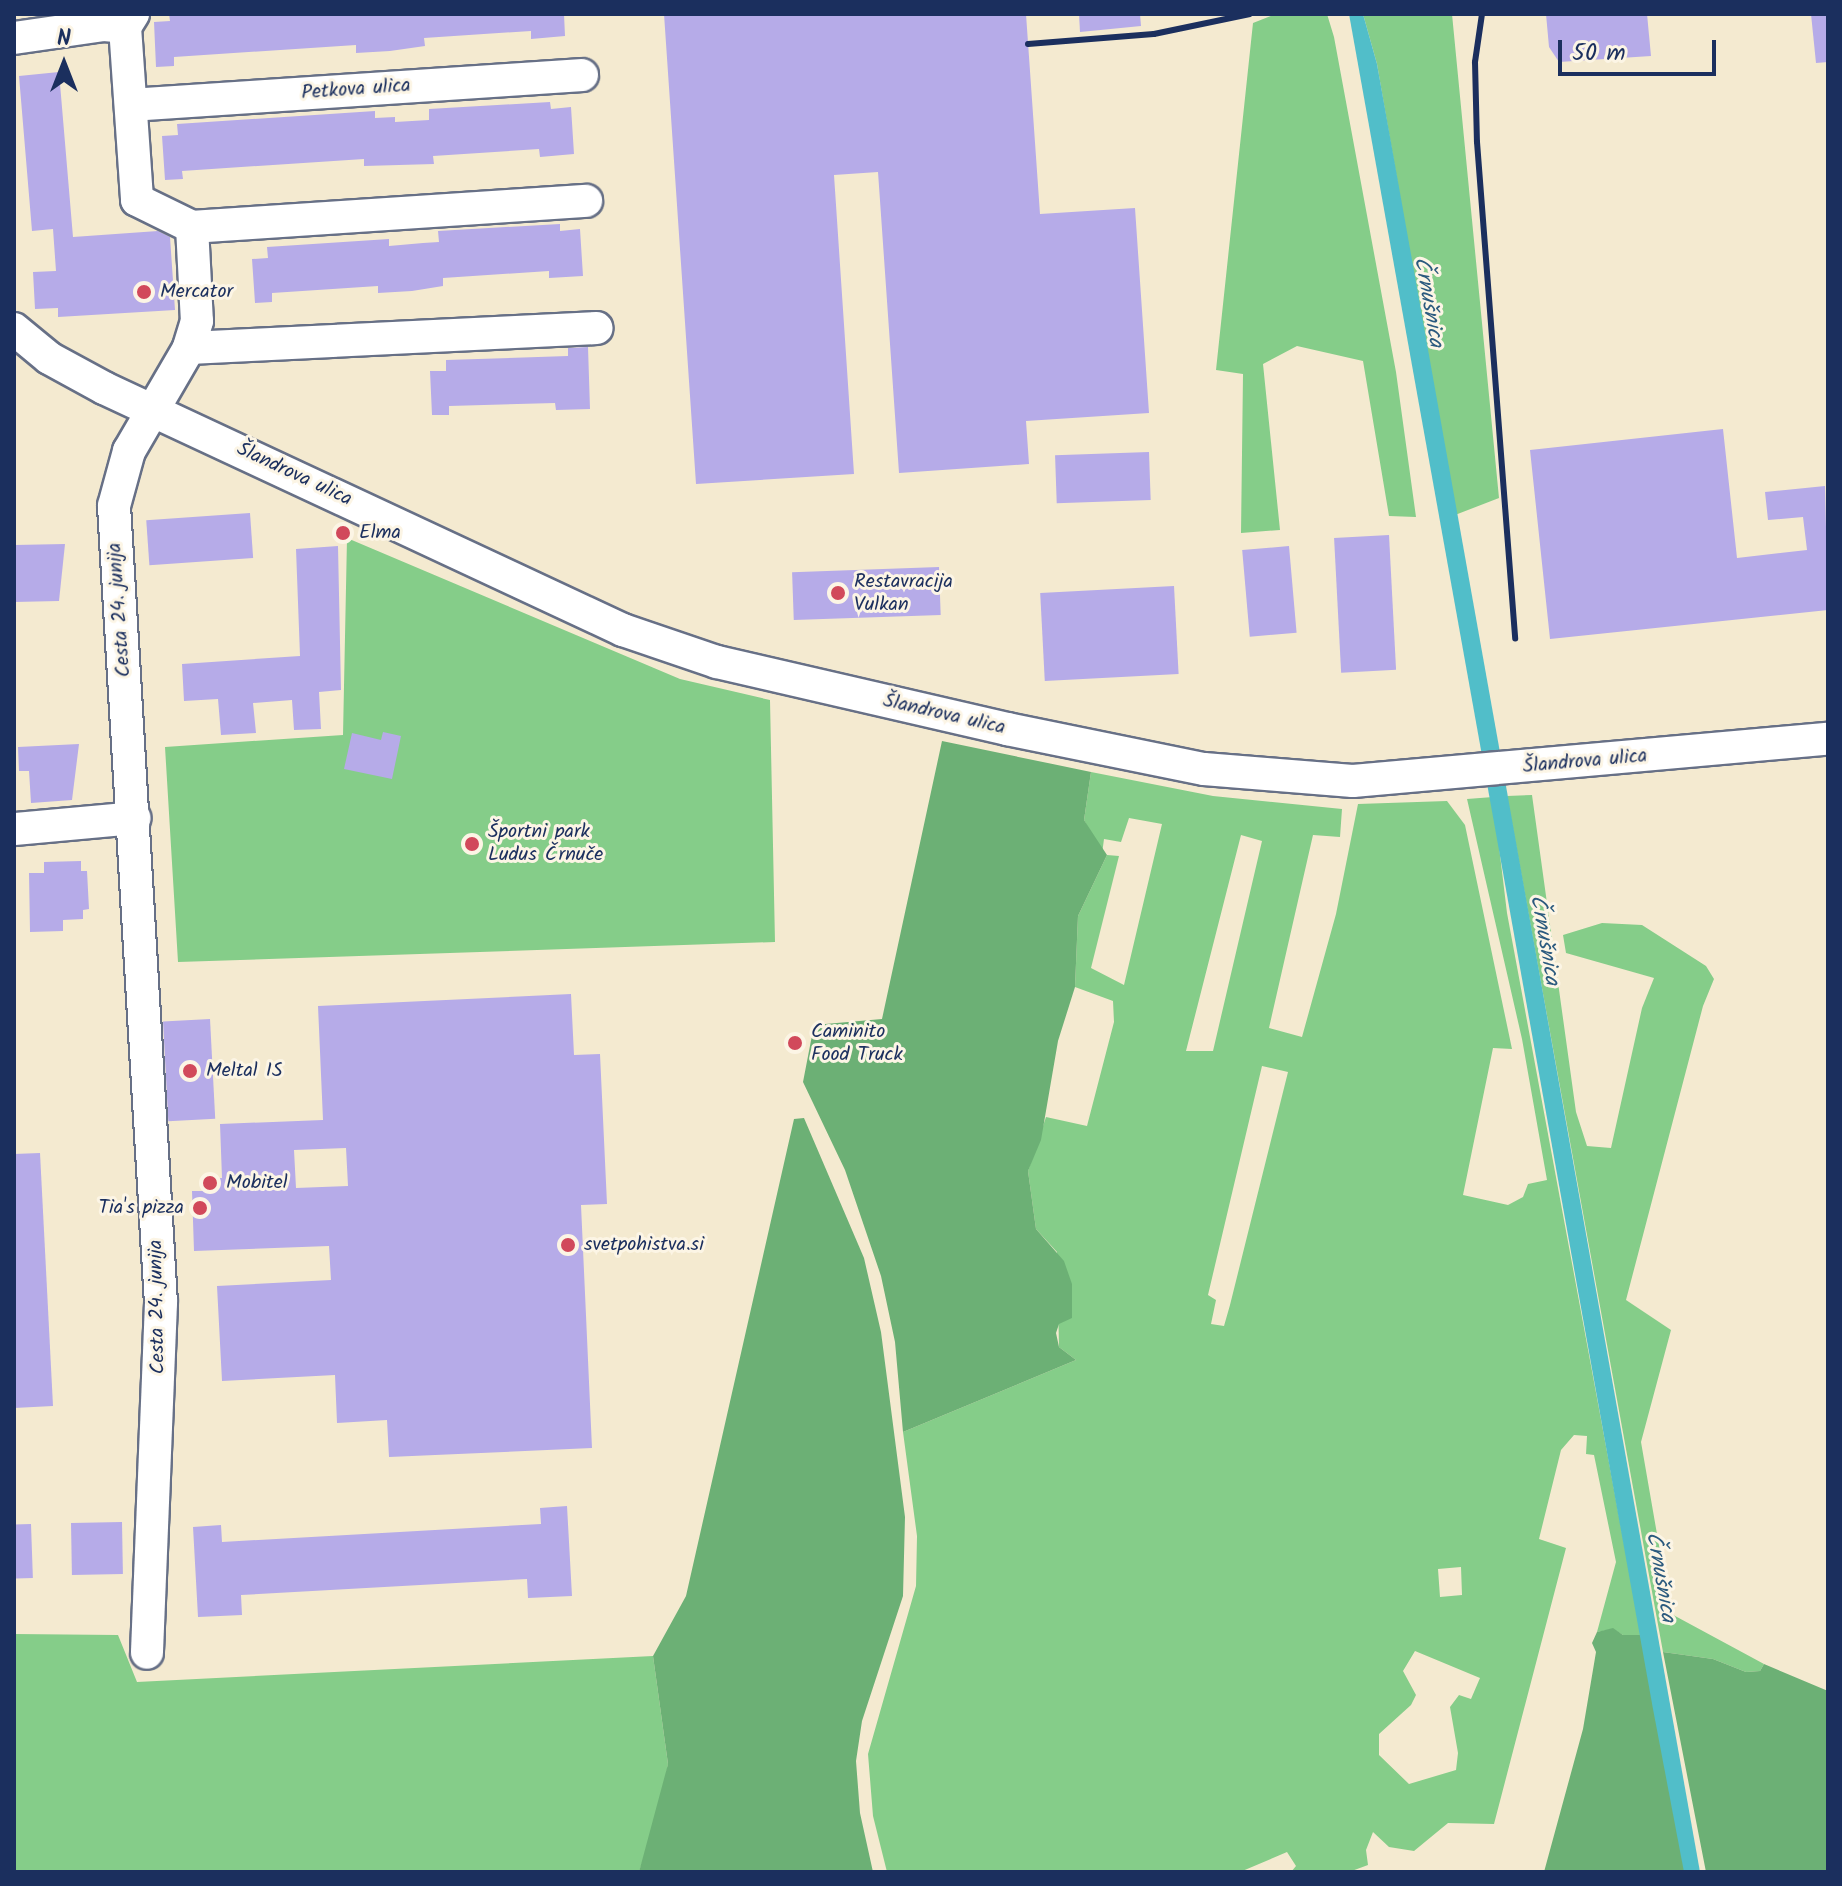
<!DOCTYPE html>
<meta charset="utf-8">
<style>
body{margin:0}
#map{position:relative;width:1842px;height:1886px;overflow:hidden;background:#f4ead0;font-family:Kalam,sans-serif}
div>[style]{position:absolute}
.green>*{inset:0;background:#85cd89}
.forest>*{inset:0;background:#6cb075}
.water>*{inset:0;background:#51bec9}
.building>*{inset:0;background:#b6abe8;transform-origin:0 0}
.roads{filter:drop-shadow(2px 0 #677086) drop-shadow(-2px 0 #677086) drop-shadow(0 2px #677086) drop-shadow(0 -2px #677086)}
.minor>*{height:32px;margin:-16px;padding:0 16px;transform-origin:16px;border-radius:16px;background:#fff}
.rail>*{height:6px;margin:-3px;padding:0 3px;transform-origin:3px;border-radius:3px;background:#1b2f5e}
.dots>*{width:22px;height:22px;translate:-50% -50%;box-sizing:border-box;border:4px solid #fcf5e5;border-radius:50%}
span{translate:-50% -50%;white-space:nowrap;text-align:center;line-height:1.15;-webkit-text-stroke:6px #fcf5e5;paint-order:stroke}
.street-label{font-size:20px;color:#1b2f5e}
.poi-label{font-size:20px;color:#1b2f5e}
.left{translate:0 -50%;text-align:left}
.right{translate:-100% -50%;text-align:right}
.water-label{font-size:22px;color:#2b5a7e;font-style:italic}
.frame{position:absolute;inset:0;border:16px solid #1b2f5e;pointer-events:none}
.north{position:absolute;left:24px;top:24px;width:80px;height:80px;-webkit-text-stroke:6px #fcf5e5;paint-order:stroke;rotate:0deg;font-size:22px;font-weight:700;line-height:32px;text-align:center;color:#1b2f5e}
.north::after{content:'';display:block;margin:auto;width:28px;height:36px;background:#1b2f5e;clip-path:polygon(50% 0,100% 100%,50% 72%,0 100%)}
.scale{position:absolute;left:1558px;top:40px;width:158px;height:36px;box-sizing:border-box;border:4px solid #1b2f5e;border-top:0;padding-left:10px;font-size:24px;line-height:28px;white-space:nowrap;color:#1b2f5e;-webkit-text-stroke:6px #fcf5e5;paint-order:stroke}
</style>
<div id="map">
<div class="green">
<div style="clip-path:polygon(1276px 14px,1327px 14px,1334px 37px,1396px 372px,1416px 517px,1389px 516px,1363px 361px,1297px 346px,1263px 364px,1280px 530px,1241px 533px,1243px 374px,1216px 370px,1253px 23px)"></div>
<div style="clip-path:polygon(1363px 14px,1452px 14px,1499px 498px,1455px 515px,1377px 64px)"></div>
<div style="clip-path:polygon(347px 538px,680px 679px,770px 700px,775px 942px,178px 962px,165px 747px,343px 735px)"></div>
<div style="clip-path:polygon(evenodd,1091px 772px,1213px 796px,1342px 809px,1340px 837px,1313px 835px,1269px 1028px,1302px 1037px,1336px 914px,1358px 804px,1447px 801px,1465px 825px,1512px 1049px,1493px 1048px,1463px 1195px,1508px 1205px,1523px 1197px,1528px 1184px,1547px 1180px,1522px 1039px,1467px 799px,1493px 797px,1507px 913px,1641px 1635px,1623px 1635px,1613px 1629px,1597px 1632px,1616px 1562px,1594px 1455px,1586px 1454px,1587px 1436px,1574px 1435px,1561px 1450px,1539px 1539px,1566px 1548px,1494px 1824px,1448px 1823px,1414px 1851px,1389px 1847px,1373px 1832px,1366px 1850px,1368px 1865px,1349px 1872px,1291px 1872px,1296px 1866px,1287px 1852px,1240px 1872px,887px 1872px,873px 1816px,868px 1754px,916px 1586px,917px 1536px,903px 1432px,1076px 1360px,1059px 1347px,1057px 1252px,1036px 1229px,1028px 1171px,1046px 1117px,1087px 1126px,1114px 1022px,1113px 1001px,1075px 987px,1078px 916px,1107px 855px,1119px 856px,1091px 968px,1124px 985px,1162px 824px,1129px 818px,1121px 842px,1104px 839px,1102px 854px,1084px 820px,1091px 772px,1241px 835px,1262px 841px,1213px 1051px,1186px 1051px,1241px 835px,1091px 772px,1262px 1066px,1288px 1072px,1230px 1305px,1224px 1326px,1211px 1324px,1216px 1300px,1208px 1295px,1262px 1066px,1091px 772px,1461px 1567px,1462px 1595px,1440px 1597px,1438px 1569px,1461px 1567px,1091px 772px,1415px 1651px,1480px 1678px,1471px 1699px,1459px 1695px,1450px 1707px,1458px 1753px,1456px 1770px,1409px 1784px,1379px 1755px,1379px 1734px,1411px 1705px,1416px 1695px,1403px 1671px,1415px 1651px)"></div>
<div style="clip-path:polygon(1532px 795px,1576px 1112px,1587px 1146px,1611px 1148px,1642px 1008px,1654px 978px,1566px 953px,1563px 935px,1602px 923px,1642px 925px,1706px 966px,1714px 979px,1703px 1006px,1626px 1300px,1671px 1330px,1641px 1442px,1669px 1603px,1664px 1610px,1764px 1664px,1760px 1671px,1746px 1672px,1713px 1659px,1663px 1652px,1507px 796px)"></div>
<div style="clip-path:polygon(14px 1634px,118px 1635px,137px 1682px,653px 1656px,668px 1764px,660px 1809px,639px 1872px,14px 1872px)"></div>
</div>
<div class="forest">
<div style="clip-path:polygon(942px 741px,1091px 772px,1084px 820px,1107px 855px,1078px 916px,1075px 987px,1058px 1041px,1041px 1140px,1028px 1171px,1036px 1229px,1064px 1261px,1072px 1284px,1072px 1318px,1059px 1324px,1056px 1333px,1059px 1347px,1076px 1360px,903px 1432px,895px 1342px,881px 1276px,845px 1170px,803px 1082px,814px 1025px,882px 1019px)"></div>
<div style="clip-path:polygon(804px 1118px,864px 1258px,881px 1332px,905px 1517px,903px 1596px,862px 1721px,856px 1761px,860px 1813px,873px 1872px,639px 1872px,668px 1764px,653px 1656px,686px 1596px,794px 1119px)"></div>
<div style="clip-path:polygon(1613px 1628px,1623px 1635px,1641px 1635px,1690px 1872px,1544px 1872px,1583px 1729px,1596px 1652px,1592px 1643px,1597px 1632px)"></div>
<div style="clip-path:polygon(1663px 1652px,1713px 1659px,1746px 1672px,1760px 1671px,1764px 1664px,1828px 1691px,1828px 1872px,1706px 1872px)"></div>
</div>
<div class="water">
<div style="clip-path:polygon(1349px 14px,1363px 14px,1377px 64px,1700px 1872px,1684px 1872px,1653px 1709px)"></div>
</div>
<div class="building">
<div style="clip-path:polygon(169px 14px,564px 14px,565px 36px,531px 39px,531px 31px,424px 38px,425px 46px,390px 51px,356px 53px,356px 45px,174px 57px,174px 66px,156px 67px,154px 22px,170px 21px)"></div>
<div style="clip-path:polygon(664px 14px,1026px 14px,1040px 214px,1135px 208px,1149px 413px,1026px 421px,1029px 464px,899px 473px,878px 172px,834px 175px,854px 474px,696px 484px)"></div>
<div style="clip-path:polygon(1079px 14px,1140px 14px,1141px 26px,1080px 32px)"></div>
<div style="clip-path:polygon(1546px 14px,1647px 14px,1651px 56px,1559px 62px,1549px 47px)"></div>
<div style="clip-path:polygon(1811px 14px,1828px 14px,1828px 62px,1816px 63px)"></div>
<div style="clip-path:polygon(59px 72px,73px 237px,158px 231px,170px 237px,175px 310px,58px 317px,58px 308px,35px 309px,33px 272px,56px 271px,53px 229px,32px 231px,19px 76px)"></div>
<div style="clip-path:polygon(550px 102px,551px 109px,571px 107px,574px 154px,540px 157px,539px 149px,433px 156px,434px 164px,364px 166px,364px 159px,182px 171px,183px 179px,165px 180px,162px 136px,178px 135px,177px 124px,375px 111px,375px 118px,395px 117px,395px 122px,429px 120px,429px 109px)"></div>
<div style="clip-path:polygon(560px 224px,560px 231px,580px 229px,583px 276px,549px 278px,549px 271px,443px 278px,443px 286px,412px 291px,378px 293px,378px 286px,272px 293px,272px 302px,255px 303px,252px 259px,268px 258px,267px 247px,389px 239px,389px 246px,423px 243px,439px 242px,438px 231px)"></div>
<div style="clip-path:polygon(588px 347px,590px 409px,556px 410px,555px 403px,449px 406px,449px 415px,432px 415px,430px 371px,446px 371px,446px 360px,568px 356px,568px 348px)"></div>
<div style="clip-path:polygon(1723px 429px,1737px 558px,1807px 550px,1803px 517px,1768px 520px,1765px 492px,1825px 486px,1828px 610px,1550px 639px,1530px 450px)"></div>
<div style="left:1149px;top:452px;width:48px;height:94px;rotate:88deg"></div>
<div style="left:250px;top:513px;width:45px;height:104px;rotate:86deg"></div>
<div style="left:1389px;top:535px;width:135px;height:55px;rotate:87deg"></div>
<div style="clip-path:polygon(65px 544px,59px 601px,14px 602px,14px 545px)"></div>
<div style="clip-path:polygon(338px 546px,341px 690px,319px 692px,321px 729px,294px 730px,292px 700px,253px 703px,256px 733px,221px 735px,218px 699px,184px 701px,182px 664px,300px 656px,296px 549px)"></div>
<div style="left:1289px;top:546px;width:87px;height:47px;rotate:85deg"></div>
<div style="left:939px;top:567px;width:48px;height:147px;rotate:88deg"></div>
<div style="left:1174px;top:586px;width:88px;height:134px;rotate:87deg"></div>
<div style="clip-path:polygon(383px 732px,401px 736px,392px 779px,344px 769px,352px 733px,381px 740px)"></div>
<div style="clip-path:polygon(79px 744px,72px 800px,31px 803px,29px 771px,19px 771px,18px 747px)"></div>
<div style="clip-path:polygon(81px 861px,81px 871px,87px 871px,89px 909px,83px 910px,83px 919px,63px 920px,63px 931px,30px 932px,29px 873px,44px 873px,44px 862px)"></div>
<div style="clip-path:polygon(evenodd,571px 994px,574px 1055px,600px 1054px,607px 1204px,581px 1205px,592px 1448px,389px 1457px,387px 1420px,337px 1423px,335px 1375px,222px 1381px,217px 1286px,331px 1280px,329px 1246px,194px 1251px,192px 1191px,205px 1191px,205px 1178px,222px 1178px,220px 1124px,323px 1120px,318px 1006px,571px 994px,346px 1148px,348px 1186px,296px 1188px,294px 1150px,346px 1148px)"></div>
<div style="left:210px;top:1019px;width:100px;height:47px;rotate:87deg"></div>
<div style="clip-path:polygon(40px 1153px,53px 1406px,14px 1408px,14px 1154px)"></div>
<div style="clip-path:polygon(567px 1506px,572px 1596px,528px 1598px,527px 1579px,241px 1595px,242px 1615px,198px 1617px,193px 1527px,221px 1525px,222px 1542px,541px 1524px,540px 1508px)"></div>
<div style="left:122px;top:1522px;width:52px;height:51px;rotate:89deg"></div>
<div style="left:31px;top:1524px;width:54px;height:17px;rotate:88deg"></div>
</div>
<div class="roads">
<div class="minor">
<div style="left:133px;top:14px;width:15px;rotate:122deg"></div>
<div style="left:125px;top:27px;width:173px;rotate:86deg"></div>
<div style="left:137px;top:200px;width:61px;rotate:26.1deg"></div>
<div style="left:192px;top:227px;width:94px;rotate:87deg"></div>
<div style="left:197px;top:321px;width:28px;rotate:107deg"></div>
<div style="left:189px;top:348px;width:119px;rotate:120.2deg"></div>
<div style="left:129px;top:451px;width:57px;rotate:105.3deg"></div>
<div style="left:114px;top:506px;width:798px;rotate:86.63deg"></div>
<div style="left:161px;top:1303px;width:350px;rotate:92.3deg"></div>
<div style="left:14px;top:38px;width:91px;rotate:-8.2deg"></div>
<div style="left:104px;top:25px;width:21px;rotate:5deg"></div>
<div style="left:131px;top:105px;width:452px;rotate:-3.8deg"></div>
<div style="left:192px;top:227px;width:395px;rotate:-3.8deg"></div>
<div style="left:14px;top:329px;width:45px;rotate:39.6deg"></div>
<div style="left:49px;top:358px;width:63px;rotate:28.6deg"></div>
<div style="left:104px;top:388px;width:573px;rotate:25deg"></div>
<div style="left:623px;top:630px;width:99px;rotate:18.8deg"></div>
<div style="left:717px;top:662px;width:298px;rotate:13deg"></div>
<div style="left:1007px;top:729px;width:201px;rotate:11.5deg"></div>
<div style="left:1204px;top:769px;width:149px;rotate:4.6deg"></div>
<div style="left:1353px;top:781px;width:477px;rotate:-5.1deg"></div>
<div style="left:189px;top:348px;width:408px;rotate:-2.8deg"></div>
<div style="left:14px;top:829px;width:121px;rotate:-5.2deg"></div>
</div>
</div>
<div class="rail">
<div style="left:1482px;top:14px;width:49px;rotate:98.3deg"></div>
<div style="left:1475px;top:62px;width:80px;rotate:88.6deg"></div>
<div style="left:1477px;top:142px;width:498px;rotate:85.6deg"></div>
<div style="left:1028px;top:44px;width:126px;rotate:-4.5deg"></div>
<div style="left:1154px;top:34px;width:98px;rotate:-11.8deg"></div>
</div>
<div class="dots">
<div style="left:144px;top:292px;background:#d1495b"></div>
<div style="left:343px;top:533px;background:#d1495b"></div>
<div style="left:838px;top:593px;background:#d1495b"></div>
<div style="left:472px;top:844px;background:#d1495b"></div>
<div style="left:795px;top:1043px;background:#d1495b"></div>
<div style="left:190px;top:1071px;background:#d1495b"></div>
<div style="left:210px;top:1183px;background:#d1495b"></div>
<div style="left:200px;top:1208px;background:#d1495b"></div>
<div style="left:568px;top:1245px;background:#d1495b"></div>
</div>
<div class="street-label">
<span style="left:356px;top:90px;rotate:-4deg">Petkova ulica</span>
<span style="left:294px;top:475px;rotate:25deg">Šlandrova ulica</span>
<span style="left:120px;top:610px;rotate:-94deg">Cesta 24. junija</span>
<span style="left:944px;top:715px;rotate:13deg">Šlandrova ulica</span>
<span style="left:1585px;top:762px;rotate:-5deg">Šlandrova ulica</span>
<span style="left:158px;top:1307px;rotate:-91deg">Cesta 24. junija</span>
</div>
<div class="poi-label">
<span class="left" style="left:160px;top:292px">Mercator</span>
<span class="left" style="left:359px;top:533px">Elma</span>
<span class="left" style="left:854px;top:594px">Restavracija<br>Vulkan</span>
<span class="left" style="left:488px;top:844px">Športni park<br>Ludus Črnuče</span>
<span class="left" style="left:811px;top:1044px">Caminito<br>Food Truck</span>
<span class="left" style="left:206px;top:1071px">Meltal IS</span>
<span class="left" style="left:226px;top:1183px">Mobitel</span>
<span class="right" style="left:184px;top:1208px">Tia's pizza</span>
<span class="left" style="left:584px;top:1245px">svetpohistva.si</span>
</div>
<div class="water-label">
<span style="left:1428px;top:302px;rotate:80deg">Črnušnica</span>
<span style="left:1544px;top:940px;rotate:80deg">Črnušnica</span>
<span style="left:1660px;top:1577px;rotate:80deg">Črnušnica</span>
</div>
<div class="frame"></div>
<div class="north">N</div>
<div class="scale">50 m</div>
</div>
